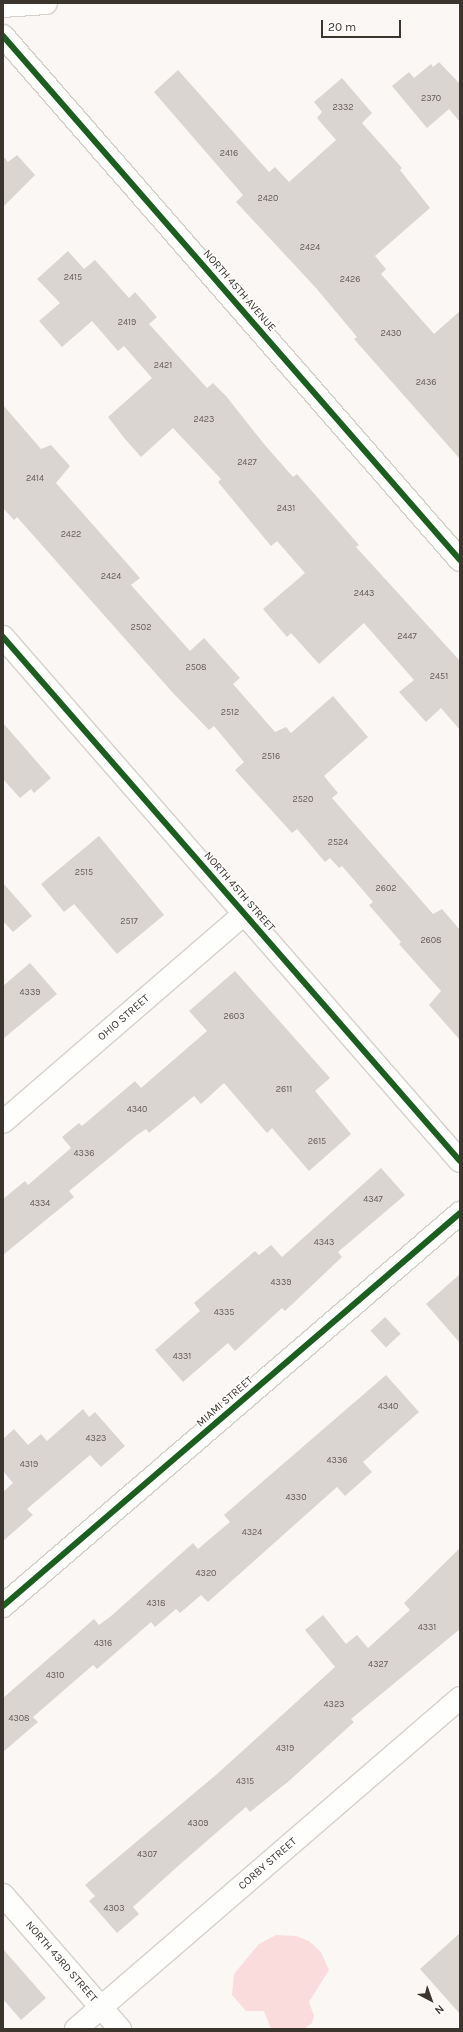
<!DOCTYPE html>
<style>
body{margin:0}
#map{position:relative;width:463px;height:2032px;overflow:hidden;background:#faf7f4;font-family:Karla,sans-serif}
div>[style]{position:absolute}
.green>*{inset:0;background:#fbdcdd}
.building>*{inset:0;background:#dbd5d2;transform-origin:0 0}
.roads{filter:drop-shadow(1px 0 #d7d1cc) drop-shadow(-1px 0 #d7d1cc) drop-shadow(0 1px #d7d1cc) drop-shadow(0 -1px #d7d1cc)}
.street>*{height:22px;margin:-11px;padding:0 11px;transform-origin:11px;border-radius:11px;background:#fefefd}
.cycleway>*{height:6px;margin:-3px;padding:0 3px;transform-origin:3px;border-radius:3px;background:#1b5e20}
span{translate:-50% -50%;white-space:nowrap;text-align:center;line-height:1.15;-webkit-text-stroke:3px #fff;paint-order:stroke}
.number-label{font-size:9px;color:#645d57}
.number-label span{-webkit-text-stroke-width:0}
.street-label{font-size:11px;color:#3c352e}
.frame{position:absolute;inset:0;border:4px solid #3c352e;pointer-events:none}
.north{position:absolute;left:411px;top:1980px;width:40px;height:40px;-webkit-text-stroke:3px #fff;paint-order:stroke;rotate:139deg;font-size:11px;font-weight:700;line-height:16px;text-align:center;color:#3c352e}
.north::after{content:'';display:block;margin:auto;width:14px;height:18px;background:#3c352e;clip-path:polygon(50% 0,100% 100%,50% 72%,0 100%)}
.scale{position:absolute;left:321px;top:20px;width:80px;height:18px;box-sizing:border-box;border:2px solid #3c352e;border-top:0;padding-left:5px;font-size:12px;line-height:14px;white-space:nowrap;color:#3c352e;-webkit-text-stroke:3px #fff;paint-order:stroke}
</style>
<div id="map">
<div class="green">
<div style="clip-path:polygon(276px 1935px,296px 1936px,309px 1941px,321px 1952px,329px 1970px,309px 2002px,314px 2016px,312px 2023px,304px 2029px,271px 2029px,264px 2011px,246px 2011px,232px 1995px,234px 1974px,259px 1944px)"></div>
</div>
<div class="building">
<div style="clip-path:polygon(439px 62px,460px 84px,460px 122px,449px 109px,427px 128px,392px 86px,409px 72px,414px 78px,431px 64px,433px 67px)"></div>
<div style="clip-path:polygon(178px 70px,269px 172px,275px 167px,289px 182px,336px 140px,317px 118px,322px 112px,314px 102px,342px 78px,372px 113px,362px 123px,402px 168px,400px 170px,430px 208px,375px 256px,386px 269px,381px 274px,434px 334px,460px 311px,460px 459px,354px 339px,357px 337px,316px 288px,236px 202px,243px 195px,154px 92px)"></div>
<div style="clip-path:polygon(17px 155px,35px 175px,3px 207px,3px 156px,8px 162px)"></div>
<div style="clip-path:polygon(68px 251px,84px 269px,95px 260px,129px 298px,135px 292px,157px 317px,149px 324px,207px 388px,213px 383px,226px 396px,264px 444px,293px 477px,297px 474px,359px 545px,356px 547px,460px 661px,460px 730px,441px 708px,426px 722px,399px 692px,414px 680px,364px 623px,319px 664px,291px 633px,287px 637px,263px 609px,305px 573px,277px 541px,271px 546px,218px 482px,221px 479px,173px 428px,141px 457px,125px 439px,108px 417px,152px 378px,124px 346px,118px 351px,92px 321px,62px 347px,39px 321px,60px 303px,37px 279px)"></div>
<div style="clip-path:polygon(3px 405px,41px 449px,51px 445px,70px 466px,56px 483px,140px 578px,131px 585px,190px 651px,204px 638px,240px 678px,233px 684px,275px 732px,286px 727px,291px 733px,333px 696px,368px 737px,324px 776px,338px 793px,332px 798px,433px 914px,442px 909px,460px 930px,460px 1040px,429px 1005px,441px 991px,399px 944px,401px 942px,369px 905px,373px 902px,342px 866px,339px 868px,330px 858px,325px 862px,297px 829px,292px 833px,235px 770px,244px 762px,214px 726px,209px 730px,173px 693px,17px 517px,14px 520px,3px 508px)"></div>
<div style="clip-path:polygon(3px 723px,51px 778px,34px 793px,31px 789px,20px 798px,3px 779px)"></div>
<div style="clip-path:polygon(99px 836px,164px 915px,117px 954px,74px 904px,64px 912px,41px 884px)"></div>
<div style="clip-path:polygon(3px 883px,32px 916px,13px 932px,3px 921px)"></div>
<div style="clip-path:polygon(30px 963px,57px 994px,3px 1039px,3px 986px)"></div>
<div style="clip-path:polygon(235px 971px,330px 1078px,315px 1091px,351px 1134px,309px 1171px,272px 1128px,267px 1133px,224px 1083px,201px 1104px,194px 1096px,149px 1133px,146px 1129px,137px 1135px,69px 1191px,74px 1197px,3px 1255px,3px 1199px,25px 1181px,28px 1185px,71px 1148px,62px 1137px,79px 1123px,82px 1126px,135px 1081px,141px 1088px,207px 1031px,189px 1011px)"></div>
<div style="clip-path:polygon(381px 1168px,405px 1195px,338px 1252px,342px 1257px,285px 1311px,282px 1308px,235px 1351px,228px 1343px,183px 1382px,155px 1350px,200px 1311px,194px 1303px,255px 1251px,259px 1255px,271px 1245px,282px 1257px)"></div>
<div style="clip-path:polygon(460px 1274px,460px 1343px,426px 1304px)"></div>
<div style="left:385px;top:1317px;width:23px;height:20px;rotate:47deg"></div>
<div style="clip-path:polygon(386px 1375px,419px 1412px,363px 1462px,372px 1472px,345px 1496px,337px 1487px,208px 1602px,201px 1595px,180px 1613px,176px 1609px,155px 1627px,151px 1622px,97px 1669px,93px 1665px,33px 1717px,38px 1722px,3px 1752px,3px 1698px,94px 1619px,99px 1625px,110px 1617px,193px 1543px,198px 1549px,230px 1522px,224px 1515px)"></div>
<div style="clip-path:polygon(83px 1409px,89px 1417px,95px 1412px,125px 1446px,101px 1467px,90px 1455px,27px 1509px,33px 1515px,3px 1541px,3px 1492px,13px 1483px,3px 1471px,3px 1439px,14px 1429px,28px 1445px,41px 1434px,47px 1441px)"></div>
<div style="clip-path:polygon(460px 1548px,460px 1629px,351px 1719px,354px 1722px,289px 1781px,250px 1812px,246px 1807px,178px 1866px,133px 1907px,139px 1914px,117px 1933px,89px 1901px,95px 1896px,85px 1885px,217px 1774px,335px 1667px,305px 1630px,323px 1615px,346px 1644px,357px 1635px,368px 1648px,410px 1610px,404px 1603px)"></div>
<div style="clip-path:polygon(460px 1933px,460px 2014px,420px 1969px)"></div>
<div style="clip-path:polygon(3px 1949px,46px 1998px,21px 2020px,3px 1999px)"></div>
</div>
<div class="roads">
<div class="street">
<div style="left:3px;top:6px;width:43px;rotate:-4deg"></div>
<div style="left:3px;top:36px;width:695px;rotate:48.91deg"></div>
<div style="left:3px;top:637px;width:695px;rotate:48.91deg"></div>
<div style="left:3px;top:1122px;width:318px;rotate:-40.8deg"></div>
<div style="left:3px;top:1606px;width:603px;rotate:-40.69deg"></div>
<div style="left:3px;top:1895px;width:178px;rotate:48.9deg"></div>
<div style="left:76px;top:2029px;width:507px;rotate:-40.76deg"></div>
</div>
</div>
<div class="cycleway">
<div style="left:3px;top:36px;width:695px;rotate:48.91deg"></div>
<div style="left:3px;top:637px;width:695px;rotate:48.91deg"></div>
<div style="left:3px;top:1606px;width:603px;rotate:-40.69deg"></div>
</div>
<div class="number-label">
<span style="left:431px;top:98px">2370</span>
<span style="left:343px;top:107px">2332</span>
<span style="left:229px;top:153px">2416</span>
<span style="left:268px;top:198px">2420</span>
<span style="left:310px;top:247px">2424</span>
<span style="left:73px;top:277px">2415</span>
<span style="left:350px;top:279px">2426</span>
<span style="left:127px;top:322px">2419</span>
<span style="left:391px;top:333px">2430</span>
<span style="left:163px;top:365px">2421</span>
<span style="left:426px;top:382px">2436</span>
<span style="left:204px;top:419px">2423</span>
<span style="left:247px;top:462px">2427</span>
<span style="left:35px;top:478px">2414</span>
<span style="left:286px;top:508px">2431</span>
<span style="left:71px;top:534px">2422</span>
<span style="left:111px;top:576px">2424</span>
<span style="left:364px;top:593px">2443</span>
<span style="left:141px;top:627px">2502</span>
<span style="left:407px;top:636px">2447</span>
<span style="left:196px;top:667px">2508</span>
<span style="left:439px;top:676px">2451</span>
<span style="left:230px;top:712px">2512</span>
<span style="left:271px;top:756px">2516</span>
<span style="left:303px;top:799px">2520</span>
<span style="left:338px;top:842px">2524</span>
<span style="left:84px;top:872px">2515</span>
<span style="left:386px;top:888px">2602</span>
<span style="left:129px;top:921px">2517</span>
<span style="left:431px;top:940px">2608</span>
<span style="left:30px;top:992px">4339</span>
<span style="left:234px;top:1016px">2603</span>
<span style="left:284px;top:1089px">2611</span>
<span style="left:137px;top:1109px">4340</span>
<span style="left:317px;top:1141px">2615</span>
<span style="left:84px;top:1153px">4336</span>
<span style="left:373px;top:1199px">4347</span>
<span style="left:40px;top:1203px">4334</span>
<span style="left:324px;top:1242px">4343</span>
<span style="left:281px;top:1282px">4339</span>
<span style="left:224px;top:1312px">4335</span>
<span style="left:182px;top:1356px">4331</span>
<span style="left:388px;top:1406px">4340</span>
<span style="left:96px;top:1438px">4323</span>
<span style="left:337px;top:1460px">4336</span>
<span style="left:29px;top:1464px">4319</span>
<span style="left:296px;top:1497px">4330</span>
<span style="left:252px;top:1532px">4324</span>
<span style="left:206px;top:1573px">4320</span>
<span style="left:156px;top:1603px">4318</span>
<span style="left:427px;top:1627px">4331</span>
<span style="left:103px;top:1643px">4316</span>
<span style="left:378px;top:1664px">4327</span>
<span style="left:55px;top:1675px">4310</span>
<span style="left:334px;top:1704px">4323</span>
<span style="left:19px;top:1718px">4308</span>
<span style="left:285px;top:1748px">4319</span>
<span style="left:245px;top:1781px">4315</span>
<span style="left:198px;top:1823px">4309</span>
<span style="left:147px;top:1854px">4307</span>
<span style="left:114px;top:1908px">4303</span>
</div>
<div class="street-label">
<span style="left:239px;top:291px;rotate:49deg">NORTH 45TH AVENUE</span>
<span style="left:239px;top:892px;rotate:49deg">NORTH 45TH STREET</span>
<span style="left:124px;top:1018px;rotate:-41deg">OHIO STREET</span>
<span style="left:225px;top:1402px;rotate:-41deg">MIAMI STREET</span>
<span style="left:268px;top:1864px;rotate:-41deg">CORBY STREET</span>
<span style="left:61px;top:1962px;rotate:49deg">NORTH 43RD STREET</span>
</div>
<div class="frame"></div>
<div class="north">N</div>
<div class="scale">20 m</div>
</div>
